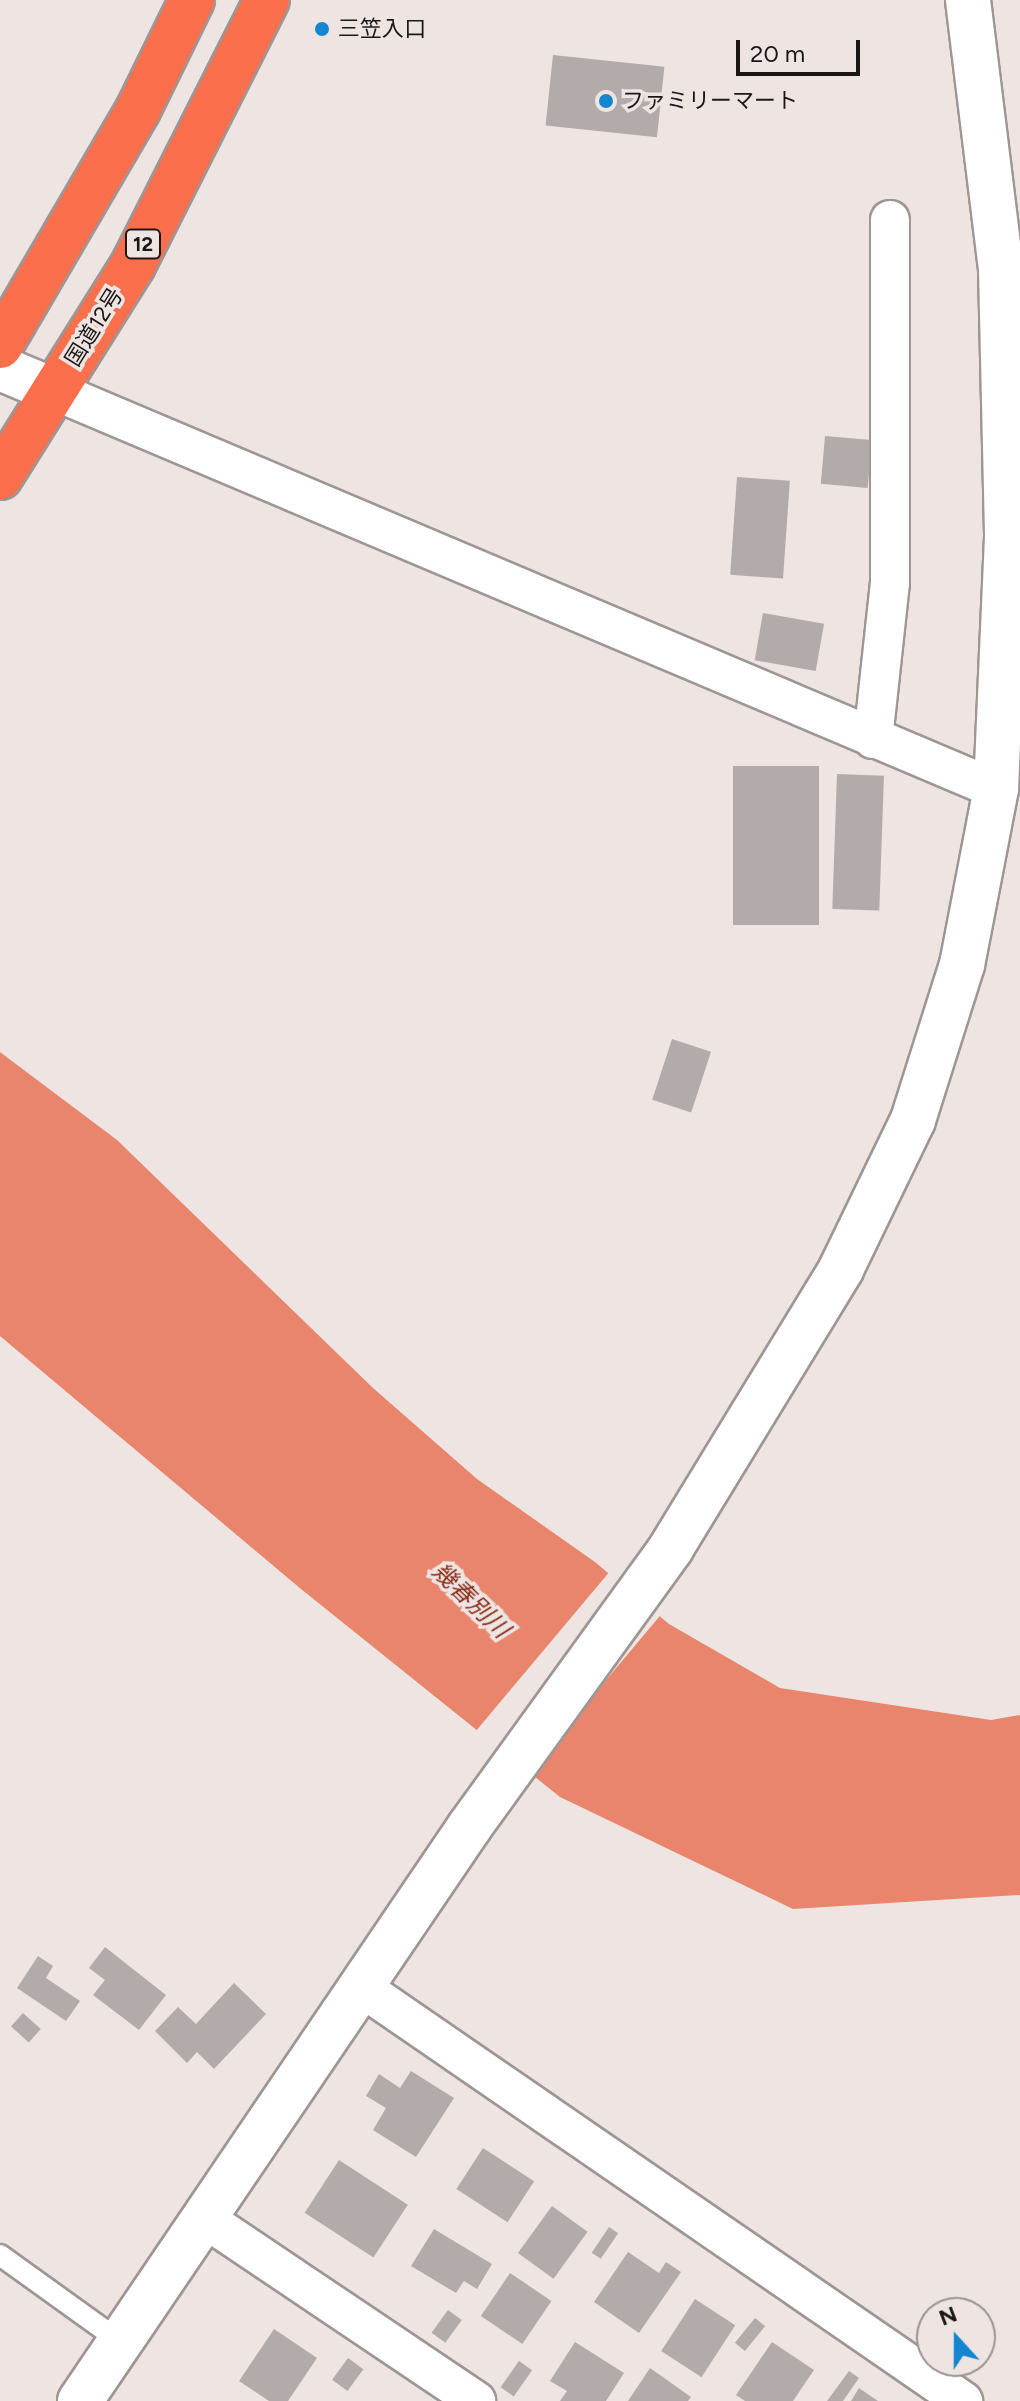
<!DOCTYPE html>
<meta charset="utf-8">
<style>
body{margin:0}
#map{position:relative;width:1020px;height:2401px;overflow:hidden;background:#eee5e3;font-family:Figtree,"Noto Sans JP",sans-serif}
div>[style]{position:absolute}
.water>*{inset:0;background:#e9856c}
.pier>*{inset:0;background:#eee5e3;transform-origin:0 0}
.building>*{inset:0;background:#b3aba9;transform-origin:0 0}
.roads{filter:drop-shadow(2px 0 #9e9694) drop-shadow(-2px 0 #9e9694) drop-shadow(0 2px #9e9694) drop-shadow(0 -2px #9e9694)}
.lane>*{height:20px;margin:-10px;padding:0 10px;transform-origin:10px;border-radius:10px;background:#fff}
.street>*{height:38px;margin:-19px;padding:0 19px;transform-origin:19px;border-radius:19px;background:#fff}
.secondary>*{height:44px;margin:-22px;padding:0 22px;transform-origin:22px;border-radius:22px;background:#fff}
.highway>*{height:44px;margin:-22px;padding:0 22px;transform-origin:22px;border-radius:22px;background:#fb6f4d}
.dots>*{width:22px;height:22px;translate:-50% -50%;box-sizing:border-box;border:4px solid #eee5e3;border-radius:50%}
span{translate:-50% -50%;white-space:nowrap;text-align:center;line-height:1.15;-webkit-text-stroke:7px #eee5e3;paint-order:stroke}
.shield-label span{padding:2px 6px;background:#eee5e3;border:2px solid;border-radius:6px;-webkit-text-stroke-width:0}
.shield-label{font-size:20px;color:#1a1716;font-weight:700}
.poi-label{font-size:22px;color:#1a1716}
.left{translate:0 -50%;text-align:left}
.street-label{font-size:22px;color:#1a1716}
.water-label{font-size:24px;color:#862d17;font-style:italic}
.north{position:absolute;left:916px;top:2297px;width:80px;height:80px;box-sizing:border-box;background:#eee5e3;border:2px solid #999391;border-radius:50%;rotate:339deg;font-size:22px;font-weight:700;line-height:32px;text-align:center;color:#1a1716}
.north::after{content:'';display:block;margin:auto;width:28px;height:36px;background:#1486cf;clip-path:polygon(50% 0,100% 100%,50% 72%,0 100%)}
.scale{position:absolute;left:736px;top:40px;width:124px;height:36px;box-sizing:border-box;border:4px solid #1a1716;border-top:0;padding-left:10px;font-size:24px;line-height:28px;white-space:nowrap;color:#1a1716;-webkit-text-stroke:6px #eee5e3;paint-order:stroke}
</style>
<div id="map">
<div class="water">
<div style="clip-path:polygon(0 1052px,117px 1140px,373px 1388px,477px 1479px,595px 1562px,669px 1624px,780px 1688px,991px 1720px,1020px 1715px,1020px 1895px,793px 1909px,560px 1797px,301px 1589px,0 1336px)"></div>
</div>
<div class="pier">
<div style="left:611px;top:1570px;width:67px;height:214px;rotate:40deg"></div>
</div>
<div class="building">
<div style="left:553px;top:55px;width:112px;height:71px;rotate:6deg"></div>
<div style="left:825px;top:436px;width:47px;height:48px;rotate:5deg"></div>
<div style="left:737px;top:477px;width:53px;height:98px;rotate:4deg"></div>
<div style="left:763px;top:613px;width:62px;height:48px;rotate:10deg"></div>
<div style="left:733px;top:766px;width:86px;height:159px"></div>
<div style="left:837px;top:774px;width:47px;height:135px;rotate:2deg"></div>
<div style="left:672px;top:1039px;width:41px;height:64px;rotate:18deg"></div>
<div style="clip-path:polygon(105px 1947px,166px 1995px,139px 2030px,93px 1995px,105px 1980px,89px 1968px)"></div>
<div style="clip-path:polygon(38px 1956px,53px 1966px,46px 1978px,80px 2001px,66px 2021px,17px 1988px)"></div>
<div style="clip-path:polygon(234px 1983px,266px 2014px,214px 2069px,197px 2052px,187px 2063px,155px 2031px,178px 2007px,196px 2024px)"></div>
<div style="left:23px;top:2013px;width:24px;height:18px;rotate:42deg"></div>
<div style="clip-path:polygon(411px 2071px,454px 2098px,416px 2157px,373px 2130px,386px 2108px,366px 2096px,379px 2074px,400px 2088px)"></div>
<div style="left:483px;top:2148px;width:61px;height:49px;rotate:33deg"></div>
<div style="left:339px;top:2160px;width:82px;height:63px;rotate:33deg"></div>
<div style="left:552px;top:2206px;width:44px;height:58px;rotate:36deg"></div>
<div style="left:609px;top:2227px;width:11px;height:31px;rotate:34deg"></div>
<div style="clip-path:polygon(434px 2229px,492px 2264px,477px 2289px,464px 2281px,456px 2293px,411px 2266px)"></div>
<div style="clip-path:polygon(628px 2252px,659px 2273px,666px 2262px,681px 2272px,639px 2333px,594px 2302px)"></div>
<div style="left:510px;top:2273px;width:50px;height:52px;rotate:34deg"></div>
<div style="left:695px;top:2299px;width:48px;height:62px;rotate:33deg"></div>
<div style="left:448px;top:2310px;width:17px;height:28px;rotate:36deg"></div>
<div style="left:755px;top:2318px;width:13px;height:32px;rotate:39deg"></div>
<div style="clip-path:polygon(274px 2329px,317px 2358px,288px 2401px,269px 2401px,239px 2381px)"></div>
<div style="clip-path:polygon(575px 2342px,624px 2373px,606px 2401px,560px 2401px,567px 2391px,550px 2381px)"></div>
<div style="clip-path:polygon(772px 2342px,814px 2370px,793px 2401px,745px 2401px,736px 2395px)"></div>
<div style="left:348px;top:2358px;width:19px;height:27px;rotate:36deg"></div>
<div style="left:519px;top:2361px;width:16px;height:32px;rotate:35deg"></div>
<div style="clip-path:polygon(650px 2368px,691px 2397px,688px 2401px,628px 2401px)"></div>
<div style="clip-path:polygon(849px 2371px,859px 2378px,843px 2401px,827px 2401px)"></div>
<div style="clip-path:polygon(859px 2388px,878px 2401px,851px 2401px)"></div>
</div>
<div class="roads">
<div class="lane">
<div style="left:0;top:2255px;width:149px;rotate:35.7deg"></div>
</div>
<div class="street">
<div style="left:55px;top:391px;width:1022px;rotate:22.93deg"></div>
<div style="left:873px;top:739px;width:157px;rotate:-83.8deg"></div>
<div style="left:890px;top:583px;width:363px;rotate:-90deg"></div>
<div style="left:361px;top:1987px;width:731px;rotate:34.52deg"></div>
<div style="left:204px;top:2218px;width:328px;rotate:33.9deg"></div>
</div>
<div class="secondary">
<div style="left:0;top:368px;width:60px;rotate:22.7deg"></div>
<div style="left:80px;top:2401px;width:695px;rotate:-55.85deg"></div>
<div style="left:470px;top:1826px;width:343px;rotate:-54.1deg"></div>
<div style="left:671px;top:1548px;width:327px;rotate:-58.6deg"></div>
<div style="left:841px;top:1269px;width:165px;rotate:-64.2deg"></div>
<div style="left:913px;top:1120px;width:163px;rotate:-72.5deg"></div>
<div style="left:962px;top:965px;width:179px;rotate:-79.1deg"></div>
<div style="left:996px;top:789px;width:255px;rotate:-87.5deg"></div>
<div style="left:1007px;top:534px;width:265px;rotate:-91.3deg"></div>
<div style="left:1001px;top:269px;width:271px;rotate:-97deg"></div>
</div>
<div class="highway">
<div style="left:0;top:346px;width:273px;rotate:-59.7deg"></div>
<div style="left:138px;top:110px;width:123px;rotate:-63.9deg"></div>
<div style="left:0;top:477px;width:250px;rotate:-57.9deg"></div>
<div style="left:133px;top:265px;width:297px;rotate:-63.2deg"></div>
</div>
</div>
<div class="dots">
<div style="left:322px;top:29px;background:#1486cf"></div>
<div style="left:606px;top:101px;background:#1486cf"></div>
</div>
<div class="shield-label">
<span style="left:143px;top:244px">12</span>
</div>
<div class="poi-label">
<span class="left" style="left:338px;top:29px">三笠入口</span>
<span class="left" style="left:622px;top:101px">ファミリーマート</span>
</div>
<div class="street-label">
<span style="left:94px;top:327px;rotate:-58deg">国道12号</span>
</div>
<div class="water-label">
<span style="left:471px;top:1600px;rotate:44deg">幾春別川</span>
</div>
<div class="north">N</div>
<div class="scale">20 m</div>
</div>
